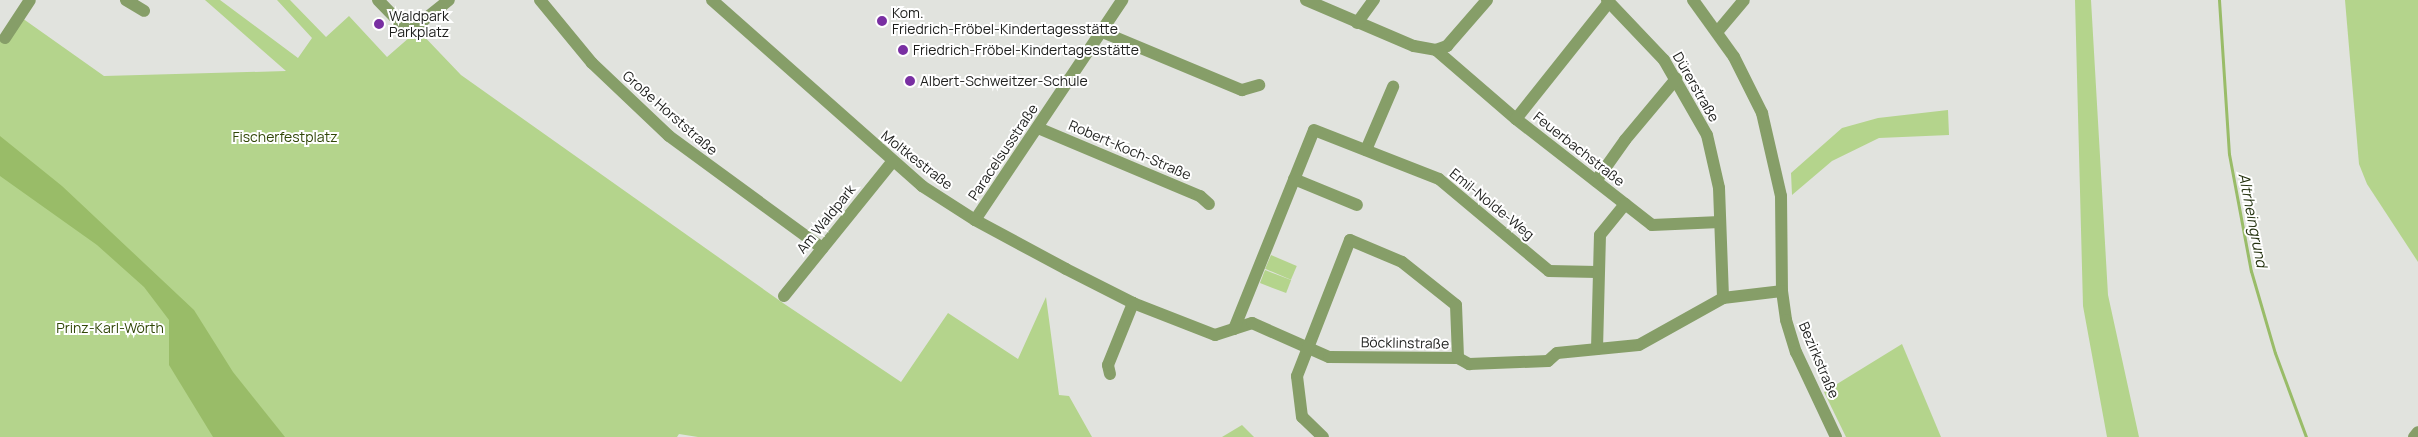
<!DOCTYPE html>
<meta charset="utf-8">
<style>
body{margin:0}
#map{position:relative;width:2418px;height:437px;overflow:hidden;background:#e1e3de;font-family:Manrope,sans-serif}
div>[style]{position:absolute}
.green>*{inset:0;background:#b4d48c;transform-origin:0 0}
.water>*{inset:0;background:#99bc68}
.stream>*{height:3px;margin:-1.5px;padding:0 1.5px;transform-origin:1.5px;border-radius:1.5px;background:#99bc68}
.minor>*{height:12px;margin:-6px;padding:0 6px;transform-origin:6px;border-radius:6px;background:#869e68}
.dots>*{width:14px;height:14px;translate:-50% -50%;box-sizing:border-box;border:2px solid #fff;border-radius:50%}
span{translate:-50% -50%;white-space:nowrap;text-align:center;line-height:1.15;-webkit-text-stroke:4px #fff;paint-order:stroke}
.poi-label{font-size:14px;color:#1d1e1c}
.left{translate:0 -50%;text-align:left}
.street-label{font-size:14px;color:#1d1e1c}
.park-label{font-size:14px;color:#314708}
.water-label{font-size:15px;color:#24320f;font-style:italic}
</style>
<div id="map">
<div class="green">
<div style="clip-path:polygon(205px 0,220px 0,298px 58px,312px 38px,277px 0,290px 0,326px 37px,349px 16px,387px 57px,418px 30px,461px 75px,783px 303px,901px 382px,948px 313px,1018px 359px,1046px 297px,1059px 395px,1069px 396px,1092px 437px,698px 437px,679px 434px,677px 437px,0 437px,0 39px,22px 18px,104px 76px,286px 71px)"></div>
<div style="clip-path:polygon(2075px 0,2091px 0,2108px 295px,2139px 437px,2107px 437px,2083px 306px)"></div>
<div style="clip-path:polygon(2345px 0,2418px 0,2418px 262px,2367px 184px,2359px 164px)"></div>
<div style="clip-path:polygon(1948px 110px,1949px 135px,1879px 138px,1832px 161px,1792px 195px,1791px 173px,1842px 128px,1878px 118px)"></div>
<div style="left:1271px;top:255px;width:28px;height:15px;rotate:23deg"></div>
<div style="left:1265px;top:270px;width:28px;height:14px;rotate:21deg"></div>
<div style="clip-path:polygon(1902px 344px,1941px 437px,1846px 437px,1824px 392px)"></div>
<div style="clip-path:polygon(1242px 425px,1254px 437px,1222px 437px)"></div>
</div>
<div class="water">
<div style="clip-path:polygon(0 136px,62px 186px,194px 310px,233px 372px,285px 437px,213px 437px,169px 365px,169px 320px,144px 287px,97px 245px,0 176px)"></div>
</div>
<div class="stream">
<div style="left:2219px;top:0;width:154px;rotate:86.3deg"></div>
<div style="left:2229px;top:154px;width:119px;rotate:79.4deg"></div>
<div style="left:2251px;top:271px;width:85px;rotate:73.7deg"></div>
<div style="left:2275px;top:353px;width:90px;rotate:69.7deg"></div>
</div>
<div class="minor">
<div style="left:126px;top:0;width:21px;rotate:31deg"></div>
<div style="left:378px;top:0;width:45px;rotate:45.9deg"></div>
<div style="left:409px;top:32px;width:51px;rotate:-38.7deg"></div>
<div style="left:540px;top:0;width:82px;rotate:50.5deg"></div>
<div style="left:592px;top:63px;width:106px;rotate:43.5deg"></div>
<div style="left:669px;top:136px;width:190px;rotate:36.2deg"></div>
<div style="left:712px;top:0;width:281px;rotate:41.5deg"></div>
<div style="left:922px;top:186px;width:63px;rotate:32.7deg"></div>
<div style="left:975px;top:220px;width:103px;rotate:28.3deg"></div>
<div style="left:1066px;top:269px;width:75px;rotate:26.9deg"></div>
<div style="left:1133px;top:303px;width:88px;rotate:21.3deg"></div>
<div style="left:1215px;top:335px;width:39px;rotate:-18deg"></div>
<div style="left:1252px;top:323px;width:84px;rotate:23.8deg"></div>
<div style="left:1329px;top:357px;width:129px;rotate:0.4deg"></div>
<div style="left:1458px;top:358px;width:13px;rotate:29deg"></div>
<div style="left:1469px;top:364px;width:79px;rotate:-2.2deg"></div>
<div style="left:1548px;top:361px;width:12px;rotate:-42deg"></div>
<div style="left:1557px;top:353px;width:82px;rotate:-5.6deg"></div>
<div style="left:1639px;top:345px;width:96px;rotate:-29.2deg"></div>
<div style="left:1723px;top:298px;width:59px;rotate:-6.8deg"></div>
<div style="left:1306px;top:0;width:117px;rotate:23.1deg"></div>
<div style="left:1414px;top:46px;width:22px;rotate:10deg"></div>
<div style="left:1436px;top:50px;width:12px;rotate:-20deg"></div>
<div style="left:1447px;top:46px;width:61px;rotate:-49deg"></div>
<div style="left:1607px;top:0;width:83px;rotate:46.5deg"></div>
<div style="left:1664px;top:60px;width:86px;rotate:60.2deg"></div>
<div style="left:1707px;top:135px;width:54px;rotate:77.2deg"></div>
<div style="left:1719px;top:188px;width:110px;rotate:87.9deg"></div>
<div style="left:1693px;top:0;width:70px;rotate:54.3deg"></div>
<div style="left:1734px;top:57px;width:63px;rotate:63.4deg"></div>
<div style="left:1762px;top:113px;width:85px;rotate:77.1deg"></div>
<div style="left:1781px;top:196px;width:95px;rotate:89.4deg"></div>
<div style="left:1782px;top:291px;width:29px;rotate:82deg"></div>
<div style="left:1786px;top:320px;width:34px;rotate:73deg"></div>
<div style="left:1796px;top:352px;width:94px;rotate:64.8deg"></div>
<div style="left:1357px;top:23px;width:29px;rotate:-54deg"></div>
<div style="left:1100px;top:31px;width:154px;rotate:22.6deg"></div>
<div style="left:1242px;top:90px;width:18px;rotate:-16deg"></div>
<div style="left:1718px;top:31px;width:40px;rotate:-50deg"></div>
<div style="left:5px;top:38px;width:45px;rotate:-56.7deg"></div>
<div style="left:1436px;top:50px;width:106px;rotate:40.8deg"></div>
<div style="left:1516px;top:119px;width:172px;rotate:37.9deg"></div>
<div style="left:1652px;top:225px;width:68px;rotate:-2.5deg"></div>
<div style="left:1516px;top:119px;width:149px;rotate:-51.5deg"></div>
<div style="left:1038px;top:128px;width:176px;rotate:22.8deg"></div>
<div style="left:1200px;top:196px;width:12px;rotate:42deg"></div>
<div style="left:1366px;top:150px;width:69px;rotate:-66.8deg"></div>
<div style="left:1294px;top:179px;width:68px;rotate:22.4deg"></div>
<div style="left:1596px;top:181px;width:50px;rotate:-54.7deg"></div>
<div style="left:1625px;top:140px;width:80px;rotate:-50.1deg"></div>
<div style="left:975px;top:220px;width:265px;rotate:-56.2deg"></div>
<div style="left:784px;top:296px;width:172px;rotate:-51.1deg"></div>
<div style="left:1234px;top:329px;width:214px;rotate:-68.1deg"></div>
<div style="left:1314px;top:130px;width:134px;rotate:21.4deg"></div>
<div style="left:1439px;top:179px;width:143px;rotate:39.9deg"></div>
<div style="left:1549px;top:271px;width:48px;rotate:1.2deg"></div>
<div style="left:1597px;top:349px;width:114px;rotate:-88.5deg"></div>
<div style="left:1600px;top:235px;width:40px;rotate:-51deg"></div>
<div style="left:1110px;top:374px;width:9px;rotate:-103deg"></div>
<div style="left:1108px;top:365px;width:67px;rotate:-68deg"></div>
<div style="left:1323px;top:437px;width:29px;rotate:-136deg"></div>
<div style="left:1302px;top:417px;width:41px;rotate:-97deg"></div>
<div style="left:1297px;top:376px;width:146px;rotate:-68.7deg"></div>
<div style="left:1350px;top:240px;width:56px;rotate:22.9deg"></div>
<div style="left:1402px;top:262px;width:69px;rotate:38.5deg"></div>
<div style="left:1456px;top:305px;width:53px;rotate:87.8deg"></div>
<div style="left:2414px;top:437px;width:6px;rotate:-51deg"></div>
</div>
<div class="dots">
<div style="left:882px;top:21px;background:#792fa2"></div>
<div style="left:379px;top:24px;background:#792fa2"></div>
<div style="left:903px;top:50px;background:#792fa2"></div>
<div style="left:910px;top:81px;background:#792fa2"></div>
</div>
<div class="poi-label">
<span class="left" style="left:892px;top:21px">Kom.<br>Friedrich-Fröbel-Kindertagesstätte</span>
<span class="left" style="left:389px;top:24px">Waldpark<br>Parkplatz</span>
<span class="left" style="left:913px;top:50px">Friedrich-Fröbel-Kindertagesstätte</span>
<span class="left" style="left:920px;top:81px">Albert-Schweitzer-Schule</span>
</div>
<div class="street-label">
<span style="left:1696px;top:87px;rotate:60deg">Dürerstraße</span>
<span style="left:670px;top:113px;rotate:41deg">Große Horststraße</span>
<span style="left:1579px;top:149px;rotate:38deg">Feuerbachstraße</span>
<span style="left:1130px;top:150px;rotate:23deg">Robert-Koch-Straße</span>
<span style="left:1003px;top:152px;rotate:-56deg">Paracelsusstraße</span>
<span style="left:917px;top:160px;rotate:38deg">Moltkestraße</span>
<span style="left:1492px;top:204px;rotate:39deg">Emil-Nolde-Weg</span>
<span style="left:826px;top:219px;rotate:-51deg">Am Waldpark</span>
<span style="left:1405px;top:343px;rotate:1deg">Böcklinstraße</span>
<span style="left:1819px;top:360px;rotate:67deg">Bezirkstraße</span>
</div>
<div class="park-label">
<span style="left:285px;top:137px">Fischerfestplatz</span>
<span style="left:110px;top:328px">Prinz-Karl-Wörth</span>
</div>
<div class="water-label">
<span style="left:2253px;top:220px;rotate:79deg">Altrheingrund</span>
</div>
</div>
